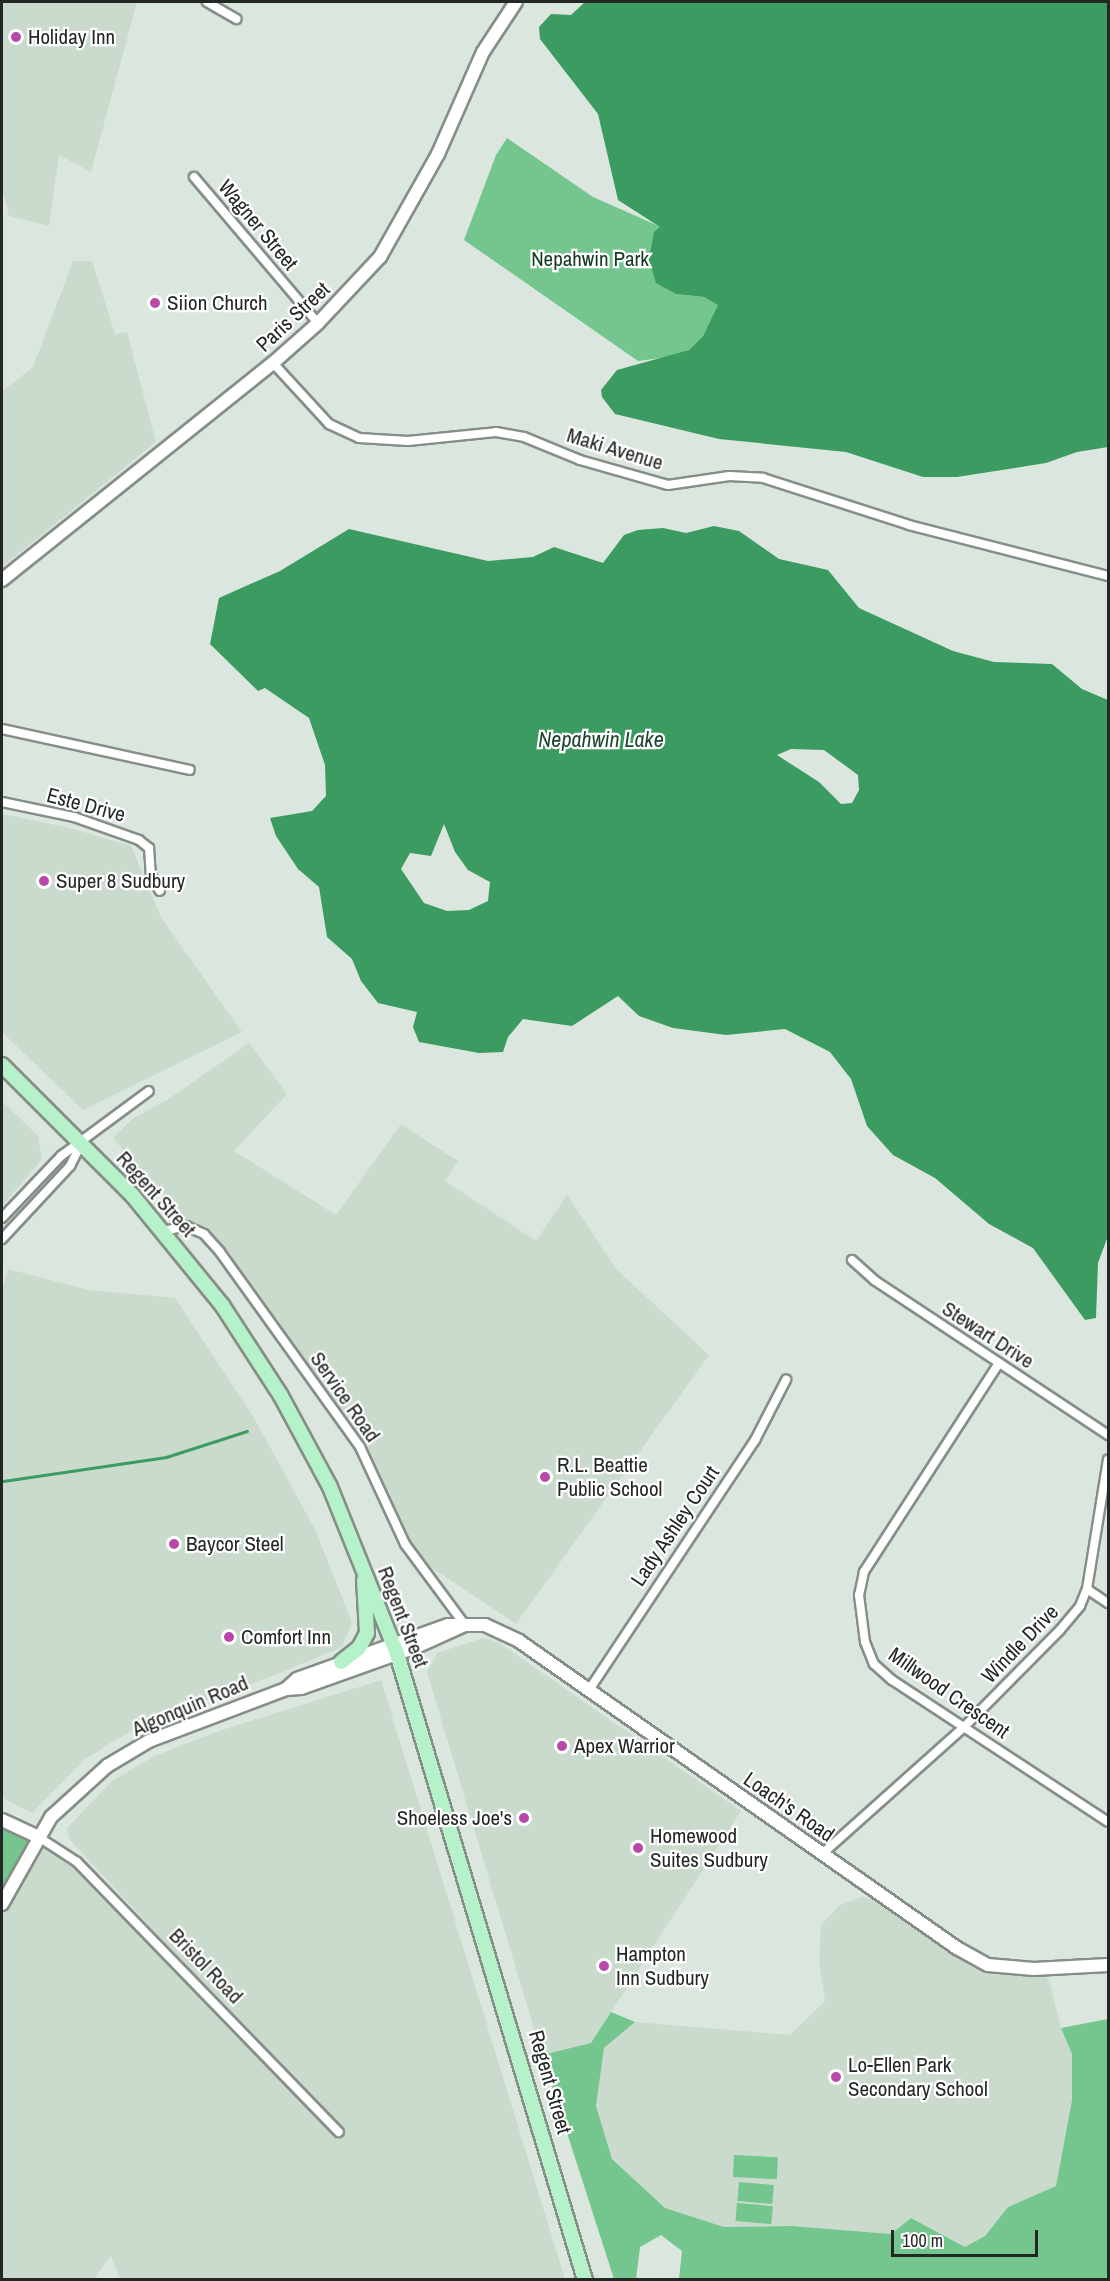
<!DOCTYPE html>
<style>
body{margin:0}
#map{position:relative;width:1110px;height:2281px;overflow:hidden;background:#dbe7de;font-family:"Archivo Narrow",sans-serif}
div>[style]{position:absolute}
.built>*{inset:0;background:#cadbce}
.green>*{inset:0;background:#74c58e;transform-origin:0 0}
.water>*{inset:0;background:#3c9b60}
.stream>*{height:3px;margin:-1.5px;padding:0 1.5px;transform-origin:1.5px;border-radius:1.5px;background:#3c9b60}
.roads{filter:drop-shadow(2px 0 #858f87) drop-shadow(-2px 0 #858f87) drop-shadow(0 2px #858f87) drop-shadow(0 -2px #858f87)}
.street>*{height:8px;margin:-4px;padding:0 4px;transform-origin:4px;border-radius:4px;background:#fff}
.secondary>*{height:12px;margin:-6px;padding:0 6px;transform-origin:6px;border-radius:6px;background:#fff}
.primary>*{height:14px;margin:-7px;padding:0 7px;transform-origin:7px;border-radius:7px;background:#b5f2c9}
.dots>*{width:16px;height:16px;translate:-50% -50%;box-sizing:border-box;border:3px solid #fff;border-radius:50%}
span{translate:-50% -50%;white-space:nowrap;text-align:center;line-height:1.15;-webkit-text-stroke:4.5px #fff;paint-order:stroke}
.poi-label{font-size:21px;color:#242825}
.left{translate:0 -50%;text-align:left}
.right{translate:-100% -50%;text-align:right}
.street-label{font-size:21px;color:#242825}
.park-label{font-size:21px;color:#123921}
.water-label{font-size:22px;color:#1f462c;font-style:italic}
.frame{position:absolute;inset:0;border:3px solid #242825;pointer-events:none}
.scale{position:absolute;left:891px;top:2230px;width:147px;height:27px;box-sizing:border-box;border:3px solid #242825;border-top:0;padding-left:8px;font-size:18px;line-height:21px;white-space:nowrap;color:#242825;-webkit-text-stroke:4px #fff;paint-order:stroke}
</style>
<div id="map">
<div class="built">
<div style="clip-path:polygon(2px 2px,137px 2px,91px 172px,59px 155px,49px 226px,9px 216px,2px 189px)"></div>
<div style="clip-path:polygon(73px 261px,92px 261px,115px 334px,127px 332px,156px 442px,2px 567px,2px 391px,33px 367px)"></div>
<div style="clip-path:polygon(2px 814px,70px 828px,131px 846px,162px 919px,242px 1032px,83px 1110px,2px 1032px)"></div>
<div style="clip-path:polygon(249px 1043px,287px 1094px,234px 1151px,336px 1215px,401px 1124px,458px 1161px,445px 1181px,536px 1241px,567px 1195px,616px 1269px,709px 1355px,516px 1624px,414px 1556px,360px 1447px,204px 1234px,186px 1226px,113px 1138px,132px 1119px,167px 1100px)"></div>
<div style="clip-path:polygon(2px 1101px,38px 1136px,42px 1159px,2px 1206px)"></div>
<div style="clip-path:polygon(8px 1269px,89px 1290px,175px 1298px,254px 1418px,316px 1531px,352px 1623px,342px 1647px,278px 1674px,156px 1718px,115px 1740px,84px 1760px,32px 1813px,4px 1799px,2px 1792px,2px 1289px)"></div>
<div style="clip-path:polygon(483px 1638px,498px 1642px,741px 1811px,591px 2043px,542px 2055px,427px 1672px,437px 1653px)"></div>
<div style="clip-path:polygon(381px 1680px,565px 2279px,120px 2279px,111px 2255px,94px 2279px,2px 2280px,2px 1904px,37px 1836px,77px 1862px,299px 2088px,70px 1840px,67px 1828px,112px 1781px,154px 1756px,222px 1730px)"></div>
<div style="clip-path:polygon(862px 1897px,892px 1903px,988px 1965px,1034px 1969px,1049px 1980px,1061px 2028px,1072px 2054px,1072px 2100px,1056px 2186px,1008px 2207px,985px 2236px,965px 2247px,911px 2218px,891px 2234px,791px 2226px,724px 2227px,665px 2208px,612px 2159px,596px 2106px,604px 2048px,635px 2022px,790px 2035px,825px 2001px,819px 1961px,821px 1925px,840px 1905px)"></div>
</div>
<div class="green">
<div style="clip-path:polygon(507px 138px,593px 197px,661px 227px,676px 294px,704px 297px,719px 304px,703px 336px,689px 350px,676px 356px,638px 361px,464px 240px,496px 155px)"></div>
<div style="clip-path:polygon(2px 1820px,37px 1836px,2px 1904px)"></div>
<div style="clip-path:polygon(611px 2012px,635px 2022px,604px 2048px,596px 2106px,612px 2159px,665px 2208px,724px 2227px,791px 2226px,891px 2234px,911px 2218px,965px 2247px,985px 2236px,1008px 2207px,1056px 2186px,1072px 2100px,1072px 2054px,1061px 2028px,1108px 2019px,1108px 2279px,679px 2279px,682px 2251px,661px 2235px,640px 2247px,636px 2279px,614px 2279px,542px 2055px,591px 2043px)"></div>
<div style="left:734px;top:2155px;width:44px;height:22px;rotate:3deg"></div>
<div style="left:739px;top:2182px;width:35px;height:19px;rotate:5deg"></div>
<div style="left:737px;top:2203px;width:36px;height:18px;rotate:5deg"></div>
</div>
<div class="water">
<div style="clip-path:polygon(585px 2px,1108px 2px,1108px 447px,1077px 452px,1046px 463px,957px 477px,923px 477px,846px 452px,719px 439px,615px 414px,602px 397px,601px 390px,617px 370px,689px 350px,703px 336px,718px 305px,704px 297px,676px 294px,656px 283px,649px 260px,654px 232px,660px 227px,618px 200px,598px 114px,540px 39px,539px 27px,551px 14px,571px 15px)"></div>
<div style="clip-path:polygon(evenodd,714px 526px,739px 531px,779px 559px,828px 570px,859px 608px,953px 651px,994px 662px,1052px 664px,1082px 689px,1108px 700px,1108px 1236px,1098px 1263px,1096px 1318px,1085px 1320px,1033px 1248px,989px 1224px,935px 1178px,893px 1155px,867px 1126px,851px 1079px,830px 1052px,785px 1029px,726px 1035px,673px 1028px,639px 1016px,618px 996px,572px 1026px,523px 1019px,508px 1037px,503px 1052px,479px 1053px,419px 1042px,413px 1027px,417px 1012px,378px 1003px,361px 981px,352px 959px,327px 937px,319px 887px,298px 869px,276px 836px,270px 818px,312px 811px,326px 796px,325px 765px,309px 718px,265px 688px,258px 691px,210px 644px,219px 598px,280px 571px,349px 529px,488px 561px,533px 557px,554px 547px,603px 563px,624px 535px,638px 530px,663px 528px,686px 533px,714px 526px,791px 749px,824px 750px,858px 775px,859px 790px,852px 803px,841px 804px,819px 782px,777px 755px,791px 749px,714px 526px,444px 824px,455px 852px,468px 870px,490px 882px,488px 901px,469px 910px,447px 911px,424px 903px,401px 869px,410px 853px,431px 856px,444px 824px)"></div>
</div>
<div class="stream">
<div style="left:3px;top:1481px;width:165px;rotate:-8.4deg"></div>
<div style="left:166px;top:1457px;width:85px;rotate:-17.8deg"></div>
</div>
<div class="roads">
<div class="street">
<div style="left:207px;top:2px;width:34px;rotate:30deg"></div>
<div style="left:194px;top:177px;width:192px;rotate:49.7deg"></div>
<div style="left:273px;top:363px;width:83px;rotate:47.4deg"></div>
<div style="left:329px;top:424px;width:33px;rotate:25deg"></div>
<div style="left:359px;top:438px;width:49px;rotate:3.5deg"></div>
<div style="left:408px;top:441px;width:88px;rotate:-5.8deg"></div>
<div style="left:496px;top:432px;width:28px;rotate:10deg"></div>
<div style="left:524px;top:437px;width:61px;rotate:22.3deg"></div>
<div style="left:580px;top:460px;width:91px;rotate:15.9deg"></div>
<div style="left:668px;top:485px;width:62px;rotate:-8.4deg"></div>
<div style="left:729px;top:476px;width:34px;rotate:3deg"></div>
<div style="left:763px;top:478px;width:153px;rotate:17.8deg"></div>
<div style="left:909px;top:525px;width:205px;rotate:14.4deg"></div>
<div style="left:2px;top:729px;width:192px;rotate:12.3deg"></div>
<div style="left:2px;top:802px;width:74px;rotate:11.8deg"></div>
<div style="left:74px;top:817px;width:69px;rotate:19.5deg"></div>
<div style="left:139px;top:840px;width:13px;rotate:39deg"></div>
<div style="left:149px;top:848px;width:27px;rotate:86deg"></div>
<div style="left:151px;top:875px;width:18px;rotate:61deg"></div>
<div style="left:2px;top:1218px;width:86px;rotate:-46.4deg"></div>
<div style="left:61px;top:1156px;width:109px;rotate:-36.5deg"></div>
<div style="left:164px;top:1231px;width:23px;rotate:-13deg"></div>
<div style="left:186px;top:1226px;width:20px;rotate:24deg"></div>
<div style="left:204px;top:1234px;width:24px;rotate:48deg"></div>
<div style="left:220px;top:1252px;width:240px;rotate:54.3deg"></div>
<div style="left:360px;top:1447px;width:107px;rotate:65.1deg"></div>
<div style="left:405px;top:1544px;width:101px;rotate:53.5deg"></div>
<div style="left:2px;top:1239px;width:100px;rotate:-47deg"></div>
<div style="left:70px;top:1166px;width:25px;rotate:-63deg"></div>
<div style="left:852px;top:1260px;width:30px;rotate:42deg"></div>
<div style="left:874px;top:1280px;width:281px;rotate:33.5deg"></div>
<div style="left:999px;top:1363px;width:249px;rotate:122.9deg"></div>
<div style="left:864px;top:1572px;width:24px;rotate:102deg"></div>
<div style="left:859px;top:1595px;width:47px;rotate:82.7deg"></div>
<div style="left:865px;top:1642px;width:24px;rotate:68deg"></div>
<div style="left:874px;top:1664px;width:24px;rotate:42deg"></div>
<div style="left:892px;top:1680px;width:258px;rotate:33.3deg"></div>
<div style="left:1087px;top:1589px;width:25px;rotate:34deg"></div>
<div style="left:589px;top:1690px;width:300px;rotate:-56.4deg"></div>
<div style="left:755px;top:1440px;width:68px;rotate:-62.7deg"></div>
<div style="left:37px;top:1836px;width:48px;rotate:33deg"></div>
<div style="left:77px;top:1862px;width:376px;rotate:45.9deg"></div>
<div style="left:822px;top:1854px;width:191px;rotate:-41.8deg"></div>
<div style="left:964px;top:1727px;width:136px;rotate:-45.3deg"></div>
<div style="left:1060px;top:1630px;width:31px;rotate:-50deg"></div>
<div style="left:1080px;top:1606px;width:18px;rotate:-68deg"></div>
<div style="left:1087px;top:1589px;width:131px;rotate:-80.8deg"></div>
</div>
<div class="secondary">
<div style="left:2px;top:580px;width:347px;rotate:-38.7deg"></div>
<div style="left:273px;top:363px;width:60px;rotate:-41.6deg"></div>
<div style="left:318px;top:323px;width:91px;rotate:-46.8deg"></div>
<div style="left:380px;top:257px;width:118px;rotate:-60.6deg"></div>
<div style="left:438px;top:154px;width:111px;rotate:-66.2deg"></div>
<div style="left:483px;top:52px;width:60px;rotate:-56.6deg"></div>
<div style="left:286px;top:1689px;width:15px;rotate:-42deg"></div>
<div style="left:297px;top:1679px;width:160px;rotate:-19.7deg"></div>
<div style="left:448px;top:1625px;width:37px"></div>
<div style="left:485px;top:1625px;width:38px;rotate:25deg"></div>
<div style="left:519px;top:1641px;width:535px;rotate:35.03deg"></div>
<div style="left:957px;top:1948px;width:35px;rotate:29deg"></div>
<div style="left:988px;top:1965px;width:46px;rotate:5deg"></div>
<div style="left:1034px;top:1969px;width:74px;rotate:-3.1deg"></div>
<div style="left:2px;top:1820px;width:38px;rotate:25deg"></div>
<div style="left:2px;top:1904px;width:100px;rotate:-60.6deg"></div>
<div style="left:51px;top:1817px;width:76px;rotate:-42.3deg"></div>
<div style="left:107px;top:1766px;width:49px;rotate:-30.8deg"></div>
<div style="left:149px;top:1741px;width:147px;rotate:-20.8deg"></div>
<div style="left:286px;top:1689px;width:15px;rotate:-4deg"></div>
<div style="left:301px;top:1688px;width:122px;rotate:-19.6deg"></div>
<div style="left:416px;top:1647px;width:54px;rotate:-24.2deg"></div>
</div>
<div class="primary">
<div style="left:2px;top:1065px;width:185px;rotate:45deg"></div>
<div style="left:133px;top:1196px;width:141px;rotate:50.8deg"></div>
<div style="left:222px;top:1305px;width:108px;rotate:57deg"></div>
<div style="left:281px;top:1396px;width:103px;rotate:61.7deg"></div>
<div style="left:330px;top:1487px;width:180px;rotate:68.1deg"></div>
<div style="left:397px;top:1654px;width:654px;rotate:73.28deg"></div>
<div style="left:341px;top:1662px;width:23px;rotate:-38deg"></div>
<div style="left:359px;top:1648px;width:17px;rotate:-62deg"></div>
<div style="left:367px;top:1633px;width:53px;rotate:-93.2deg"></div>
</div>
</div>
<div class="dots">
<div style="left:16px;top:37px;background:#b749a9"></div>
<div style="left:155px;top:303px;background:#b749a9"></div>
<div style="left:44px;top:881px;background:#b749a9"></div>
<div style="left:545px;top:1477px;background:#b749a9"></div>
<div style="left:174px;top:1544px;background:#b749a9"></div>
<div style="left:229px;top:1637px;background:#b749a9"></div>
<div style="left:562px;top:1746px;background:#b749a9"></div>
<div style="left:524px;top:1818px;background:#b749a9"></div>
<div style="left:638px;top:1848px;background:#b749a9"></div>
<div style="left:604px;top:1966px;background:#b749a9"></div>
<div style="left:836px;top:2077px;background:#b749a9"></div>
</div>
<div class="poi-label">
<span class="left" style="left:28px;top:37px">Holiday Inn</span>
<span class="left" style="left:167px;top:303px">Siion Church</span>
<span class="left" style="left:56px;top:881px">Super 8 Sudbury</span>
<span class="left" style="left:557px;top:1477px">R.L. Beattie<br>Public School</span>
<span class="left" style="left:186px;top:1544px">Baycor Steel</span>
<span class="left" style="left:241px;top:1637px">Comfort Inn</span>
<span class="left" style="left:574px;top:1746px">Apex Warrior</span>
<span class="right" style="left:512px;top:1818px">Shoeless Joe's</span>
<span class="left" style="left:650px;top:1848px">Homewood<br>Suites Sudbury</span>
<span class="left" style="left:616px;top:1966px">Hampton<br>Inn Sudbury</span>
<span class="left" style="left:848px;top:2077px">Lo-Ellen Park<br>Secondary School</span>
</div>
<div class="street-label">
<span style="left:258px;top:225px;rotate:50deg">Wagner Street</span>
<span style="left:293px;top:317px;rotate:-43deg">Paris Street</span>
<span style="left:615px;top:449px;rotate:17deg">Maki Avenue</span>
<span style="left:86px;top:805px;rotate:15deg">Este Drive</span>
<span style="left:156px;top:1194px;rotate:48deg">Regent Street</span>
<span style="left:988px;top:1335px;rotate:33deg">Stewart Drive</span>
<span style="left:345px;top:1397px;rotate:55deg">Service Road</span>
<span style="left:675px;top:1526px;rotate:-56deg">Lady Ashley Court</span>
<span style="left:403px;top:1617px;rotate:69deg">Regent Street</span>
<span style="left:1020px;top:1644px;rotate:-46deg">Windle Drive</span>
<span style="left:949px;top:1693px;rotate:35deg">Millwood Crescent</span>
<span style="left:190px;top:1706px;rotate:-23deg">Algonquin Road</span>
<span style="left:789px;top:1807px;rotate:35deg">Loach's Road</span>
<span style="left:206px;top:1966px;rotate:46deg">Bristol Road</span>
<span style="left:550px;top:2082px;rotate:74deg">Regent Street</span>
</div>
<div class="park-label">
<span style="left:590px;top:259px">Nepahwin Park</span>
</div>
<div class="water-label">
<span style="left:601px;top:740px">Nepahwin Lake</span>
</div>
<div class="frame"></div>
<div class="scale">100 m</div>
</div>
